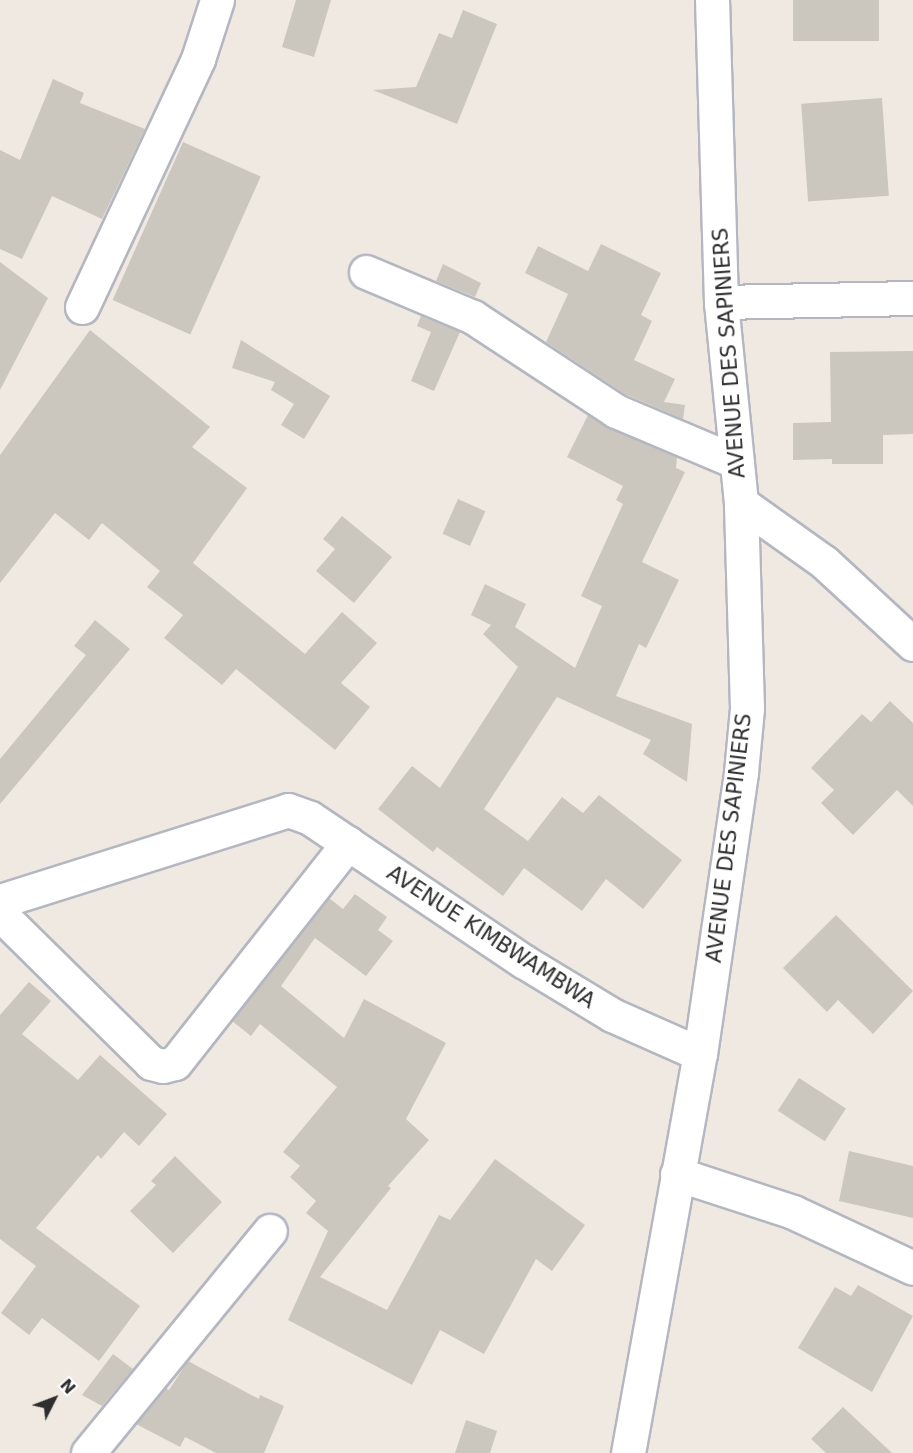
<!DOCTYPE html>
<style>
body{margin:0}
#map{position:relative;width:913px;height:1453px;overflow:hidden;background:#efe9e1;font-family:"DejaVu Sans",sans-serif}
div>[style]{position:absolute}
.building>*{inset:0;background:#cbc7bf;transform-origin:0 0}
.roads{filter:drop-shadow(2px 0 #b4b7c1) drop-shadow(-2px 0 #b4b7c1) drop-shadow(0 2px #b4b7c1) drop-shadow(0 -2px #b4b7c1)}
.minor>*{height:33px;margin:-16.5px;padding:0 16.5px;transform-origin:16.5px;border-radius:16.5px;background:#fff}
span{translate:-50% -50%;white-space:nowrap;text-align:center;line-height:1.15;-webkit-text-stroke:4.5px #fff;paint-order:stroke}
.street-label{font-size:21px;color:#2e2e2e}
.north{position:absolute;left:24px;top:1369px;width:60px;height:60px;-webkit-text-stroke:4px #fff;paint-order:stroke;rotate:48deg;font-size:16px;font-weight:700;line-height:24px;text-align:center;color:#2e2e2e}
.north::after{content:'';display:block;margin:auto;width:21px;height:27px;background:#2e2e2e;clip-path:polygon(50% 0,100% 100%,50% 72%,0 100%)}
</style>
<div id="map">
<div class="building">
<div style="clip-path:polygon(296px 0,331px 0,314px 57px,282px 47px)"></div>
<div style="left:793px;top:0;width:86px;height:41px"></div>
<div style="clip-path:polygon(463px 10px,497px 24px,457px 124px,373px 90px,416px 87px,439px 33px,452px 38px)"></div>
<div style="clip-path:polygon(53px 79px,84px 93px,80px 103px,145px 129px,102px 219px,52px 196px,22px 259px,0 249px,0 150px,20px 160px)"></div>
<div style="left:882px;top:98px;width:98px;height:81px;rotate:86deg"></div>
<div style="left:183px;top:142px;width:85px;height:173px;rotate:24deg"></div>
<div style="clip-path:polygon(601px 244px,661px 273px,641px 315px,652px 321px,634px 360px,675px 379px,664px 402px,685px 405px,683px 419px,625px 394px,546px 342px,568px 294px,525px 273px,538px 246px,588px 271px)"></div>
<div style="clip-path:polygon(0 262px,48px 298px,0 390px)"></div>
<div style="clip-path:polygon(443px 264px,481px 283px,475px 297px,436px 281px)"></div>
<div style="clip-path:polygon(421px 316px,460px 332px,434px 391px,411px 381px,431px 332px,417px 326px)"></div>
<div style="clip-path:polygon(90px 330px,210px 427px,192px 447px,247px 488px,193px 563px,305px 654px,342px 612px,377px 643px,341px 683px,370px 707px,335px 750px,236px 669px,222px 685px,164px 638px,183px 615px,147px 587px,160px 571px,102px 523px,89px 540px,55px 513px,0 583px,0 455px)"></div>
<div style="clip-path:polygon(241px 340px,330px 396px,304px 439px,281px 425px,294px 404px,271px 390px,275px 382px,232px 368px)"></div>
<div style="clip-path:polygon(913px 351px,913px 434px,883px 435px,883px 464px,832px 464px,832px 459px,793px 460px,793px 423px,831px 422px,830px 352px)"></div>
<div style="clip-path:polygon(588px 415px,609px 428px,677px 457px,676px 468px,685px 472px,642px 562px,679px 580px,646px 648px,639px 644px,616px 696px,692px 724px,687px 782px,643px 754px,651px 740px,557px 697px,484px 809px,528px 841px,562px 797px,583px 813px,599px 795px,682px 860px,643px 909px,606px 879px,582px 911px,524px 868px,503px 896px,437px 847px,433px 852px,378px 809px,412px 766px,440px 788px,518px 667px,483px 634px,491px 625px,471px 615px,485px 584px,526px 604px,515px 627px,575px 668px,602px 606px,581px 596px,623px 504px,616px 500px,623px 486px,567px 457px)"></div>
<div style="left:458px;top:499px;width:30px;height:38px;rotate:24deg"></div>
<div style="clip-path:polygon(342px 516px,392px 557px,354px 603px,316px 571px,335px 549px,323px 539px)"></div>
<div style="clip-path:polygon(95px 620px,130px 649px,0 804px,0 759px,86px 655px,74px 646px)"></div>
<div style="clip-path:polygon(890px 701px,913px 723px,913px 806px,897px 790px,853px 835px,821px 803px,834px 790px,811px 768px,862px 714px,871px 722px)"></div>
<div style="clip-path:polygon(355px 894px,387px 917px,378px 930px,393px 941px,366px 976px,315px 938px,281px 986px,344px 1038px,364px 999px,446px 1043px,406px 1119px,429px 1140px,388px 1186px,391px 1188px,320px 1277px,387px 1310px,439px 1215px,450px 1220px,495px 1159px,585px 1225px,552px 1271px,536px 1259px,484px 1354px,440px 1330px,412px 1385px,288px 1320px,328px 1231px,306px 1213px,316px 1201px,290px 1177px,300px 1166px,283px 1152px,337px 1087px,260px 1024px,251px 1036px,232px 1021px,329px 898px,343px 909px)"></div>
<div style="clip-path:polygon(836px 915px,913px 991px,873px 1034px,838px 1000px,827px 1012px,783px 968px)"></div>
<div style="clip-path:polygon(29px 982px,51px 1001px,22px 1034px,78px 1080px,100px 1055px,167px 1114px,139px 1146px,124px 1132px,101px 1159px,98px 1155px,36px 1228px,140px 1306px,99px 1361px,42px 1318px,29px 1335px,1px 1313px,36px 1266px,0 1239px,0 1015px)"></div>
<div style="left:799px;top:1078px;width:56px;height:39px;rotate:33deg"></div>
<div style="clip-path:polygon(849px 1151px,913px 1166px,913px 1218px,839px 1201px)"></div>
<div style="clip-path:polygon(175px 1156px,222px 1202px,173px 1253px,130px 1211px,156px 1185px,151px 1181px)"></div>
<div style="clip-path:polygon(858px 1285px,913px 1316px,872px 1392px,798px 1348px,835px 1287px,851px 1296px)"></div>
<div style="clip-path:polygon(113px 1354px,133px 1369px,102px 1406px,82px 1395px)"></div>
<div style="clip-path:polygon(188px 1361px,259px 1399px,260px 1395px,284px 1406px,264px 1453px,216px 1453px,185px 1437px,180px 1447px,136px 1424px,166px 1388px,169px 1390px)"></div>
<div style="clip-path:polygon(843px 1407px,892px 1453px,826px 1453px,811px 1439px)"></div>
<div style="clip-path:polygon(466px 1420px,497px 1431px,490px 1453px,455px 1453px)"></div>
</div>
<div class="roads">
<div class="minor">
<div style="left:366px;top:272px;width:116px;rotate:22.8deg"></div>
<div style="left:473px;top:317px;width:171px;rotate:33.3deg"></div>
<div style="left:616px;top:411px;width:131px;rotate:22.9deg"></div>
<div style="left:721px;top:302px;width:192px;rotate:-1.2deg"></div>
<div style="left:82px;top:307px;width:274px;rotate:-64.9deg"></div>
<div style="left:198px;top:59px;width:62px;rotate:-72.1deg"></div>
<div style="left:741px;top:503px;width:102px;rotate:35.4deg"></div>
<div style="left:824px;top:562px;width:121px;rotate:42.7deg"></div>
<div style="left:0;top:901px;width:302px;rotate:-17.5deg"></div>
<div style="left:288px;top:810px;width:23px;rotate:20deg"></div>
<div style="left:310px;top:818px;width:257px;rotate:33.9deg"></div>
<div style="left:523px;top:961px;width:104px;rotate:31.2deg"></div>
<div style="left:612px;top:1015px;width:96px;rotate:23.9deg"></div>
<div style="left:0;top:914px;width:212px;rotate:44.6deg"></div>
<div style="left:151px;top:1063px;width:12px;rotate:14deg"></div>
<div style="left:163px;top:1066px;width:12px;rotate:-14deg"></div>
<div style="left:175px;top:1063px;width:280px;rotate:-51.8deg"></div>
<div style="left:677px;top:1174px;width:122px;rotate:18.1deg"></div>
<div style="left:793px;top:1212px;width:132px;rotate:25deg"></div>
<div style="left:88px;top:1453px;width:287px;rotate:-50.7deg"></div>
<div style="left:628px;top:1453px;width:405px;rotate:-79.8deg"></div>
<div style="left:700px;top:1054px;width:285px;rotate:-81.7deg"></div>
<div style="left:741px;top:772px;width:64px;rotate:-84.6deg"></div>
<div style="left:747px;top:708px;width:205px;rotate:-91.7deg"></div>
<div style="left:741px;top:503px;width:202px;rotate:-95.7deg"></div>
<div style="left:721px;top:302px;width:302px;rotate:-91.7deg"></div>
</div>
</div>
<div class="street-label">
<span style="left:729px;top:353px;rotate:-94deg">AVENUE DES SAPINIERS</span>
<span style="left:729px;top:838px;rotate:-83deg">AVENUE DES SAPINIERS</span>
<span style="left:491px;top:937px;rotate:33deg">AVENUE KIMBWAMBWA</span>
</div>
<div class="north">N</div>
</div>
